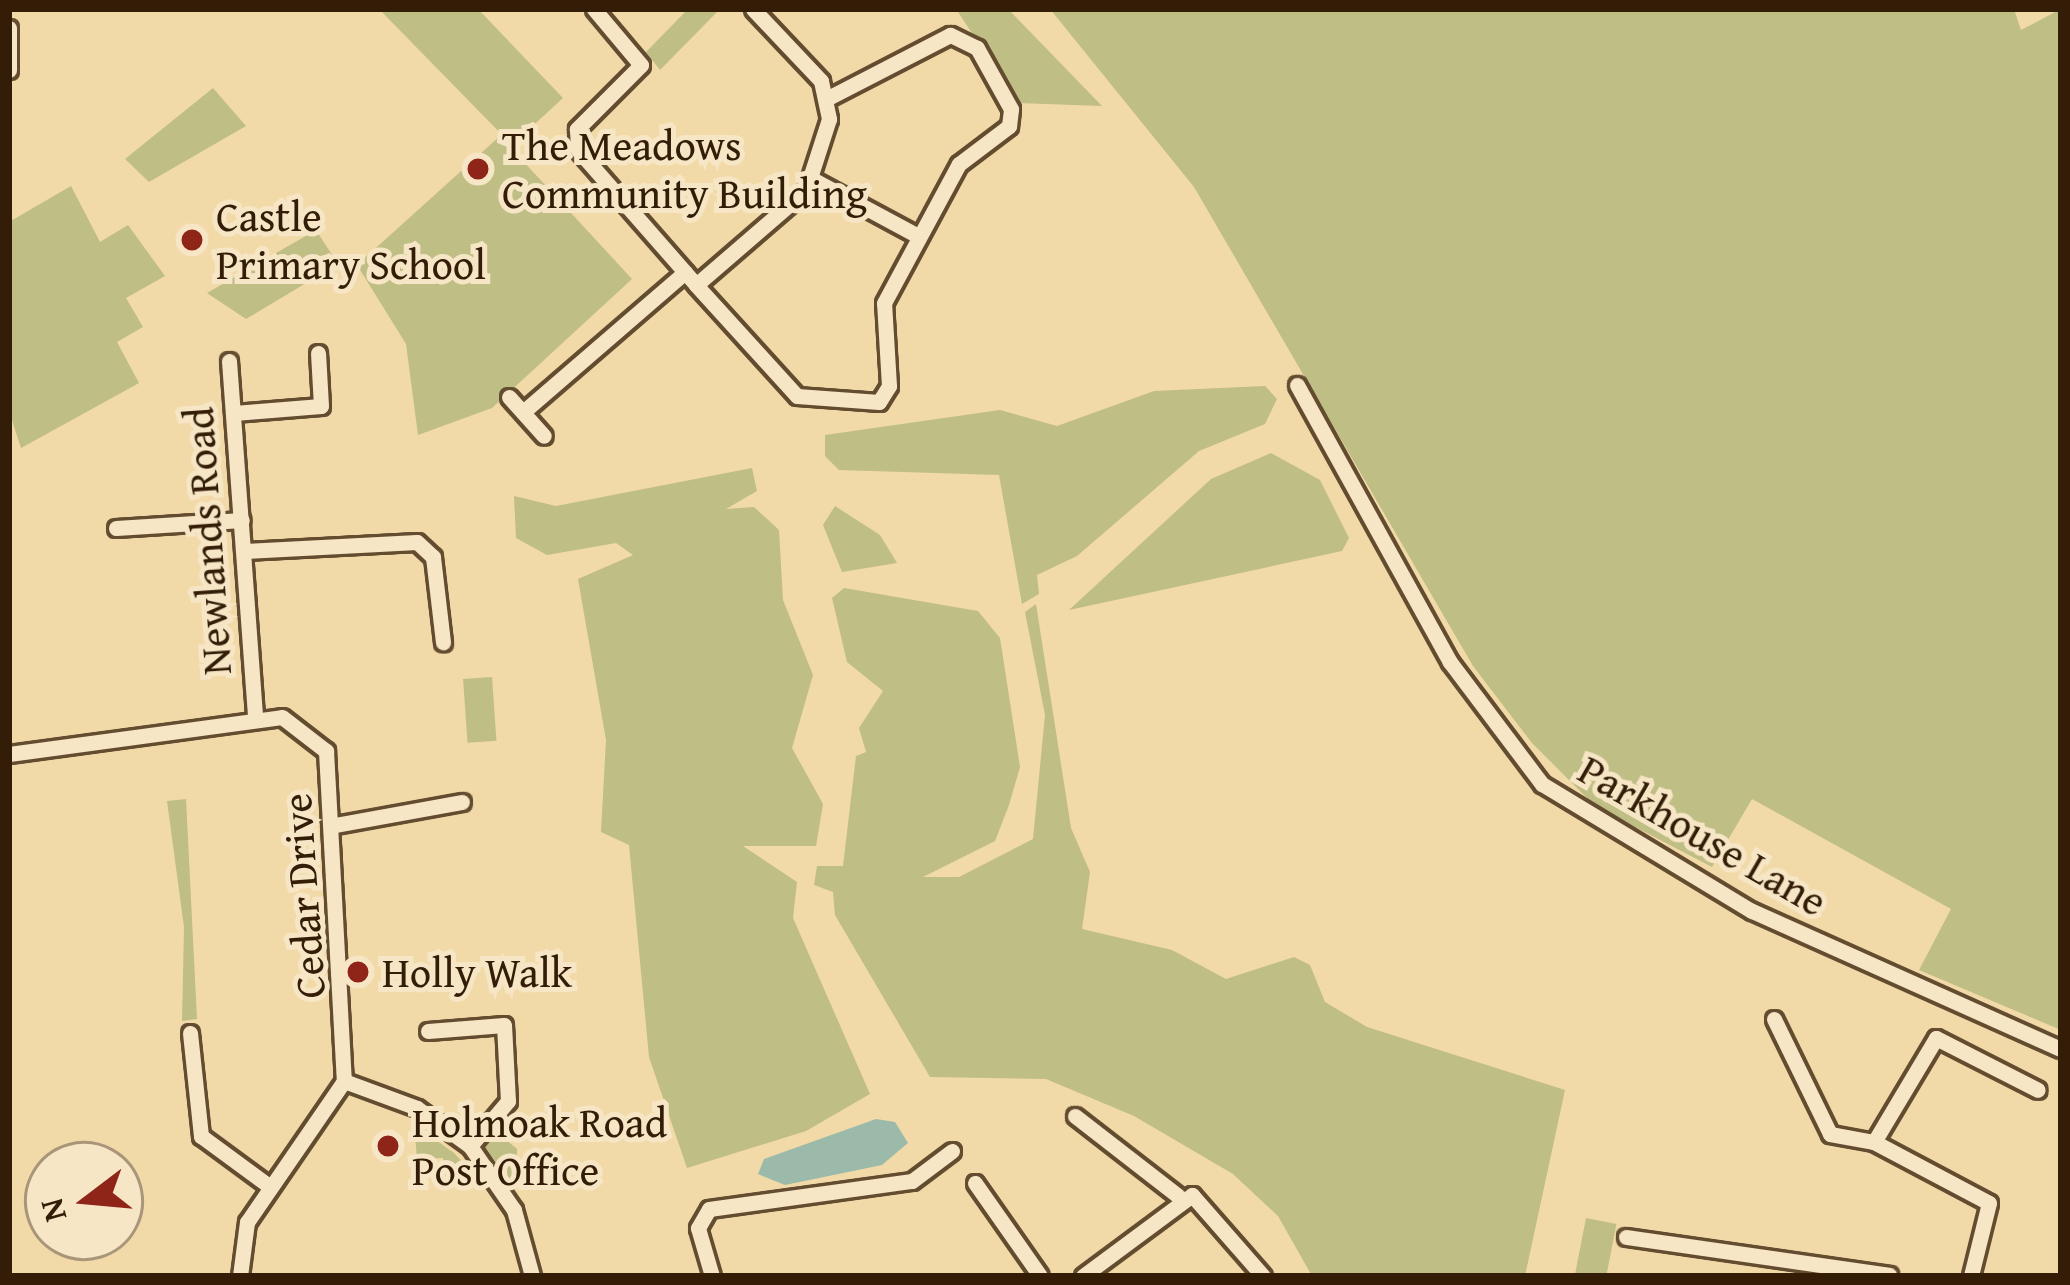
<!DOCTYPE html>
<style>
body{margin:0}
#map{position:relative;width:2070px;height:1285px;overflow:hidden;background:#f2d9a8;font-family:"Gentium Book Plus",serif}
div>[style]{position:absolute}
.green>*{inset:0;background:#bfbe84;transform-origin:0 0}
.water>*{inset:0;background:#9bbaaa}
.roads{filter:drop-shadow(3px 0 #634c2f) drop-shadow(-3px 0 #634c2f) drop-shadow(0 3px #634c2f) drop-shadow(0 -3px #634c2f)}
.street>*{height:15px;margin:-7.5px;padding:0 7.5px;transform-origin:7.5px;border-radius:7.5px;background:#f7e6c6}
.dots>*{width:33px;height:33px;translate:-50% -50%;box-sizing:border-box;border:6px solid #f7e6c6;border-radius:50%}
span{translate:-50% -50%;white-space:nowrap;text-align:center;line-height:1.15;-webkit-text-stroke:10px #f7e6c6;paint-order:stroke}
.poi-label{font-size:42px;color:#331d07}
.left{translate:0 -50%;text-align:left}
.street-label{font-size:42px;color:#331d07}
.frame{position:absolute;inset:0;border:12px solid #331d07;pointer-events:none}
.north{position:absolute;left:24px;top:1141px;width:120px;height:120px;box-sizing:border-box;background:#f7e6c6;border:3px solid #a9967a;border-radius:50%;rotate:254deg;font-size:33px;font-weight:700;line-height:48px;text-align:center;color:#331d07}
.north::after{content:'';display:block;margin:auto;width:42px;height:54px;background:#8f2418;clip-path:polygon(50% 0,100% 100%,50% 72%,0 100%)}
</style>
<div id="map">
<div class="green">
<div style="clip-path:polygon(379px 9px,478px 9px,563px 98px,512px 145px)"></div>
<div style="clip-path:polygon(688px 9px,720px 9px,660px 70px,646px 52px)"></div>
<div style="clip-path:polygon(956px 9px,1008px 9px,1102px 106px,1018px 103px)"></div>
<div style="clip-path:polygon(1050px 9px,2014px 9px,2021px 30px,2061px 9px,2061px 1030px,1919px 970px,1951px 909px,1752px 799px,1712px 867px,1595px 806px,1532px 743px,1473px 666px,1194px 187px)"></div>
<div style="clip-path:polygon(213px 88px,246px 126px,149px 182px,125px 159px)"></div>
<div style="clip-path:polygon(500px 136px,632px 279px,492px 408px,418px 435px,406px 344px,357px 265px)"></div>
<div style="clip-path:polygon(71px 186px,100px 242px,128px 225px,165px 276px,126px 298px,143px 327px,117px 342px,139px 383px,21px 448px,9px 411px,9px 222px)"></div>
<div style="clip-path:polygon(316px 230px,338px 264px,246px 319px,207px 293px)"></div>
<div style="clip-path:polygon(1265px 386px,1277px 399px,1265px 424px,1199px 451px,1077px 556px,1037px 575px,1039px 594px,1022px 604px,999px 475px,839px 470px,825px 456px,825px 435px,1000px 410px,1057px 426px,1154px 391px)"></div>
<div style="clip-path:polygon(1271px 453px,1320px 480px,1349px 538px,1342px 551px,1069px 610px,1211px 479px)"></div>
<div style="clip-path:polygon(752px 468px,757px 491px,726px 509px,754px 507px,779px 530px,783px 600px,813px 675px,792px 748px,823px 804px,816px 846px,743px 846px,797px 882px,793px 918px,870px 1094px,806px 1131px,687px 1168px,649px 1057px,629px 845px,601px 832px,606px 740px,578px 579px,633px 555px,616px 543px,547px 555px,516px 538px,514px 496px,556px 506px)"></div>
<div style="clip-path:polygon(835px 506px,880px 535px,897px 563px,842px 572px,823px 525px)"></div>
<div style="clip-path:polygon(844px 588px,978px 611px,1000px 638px,1020px 767px,1009px 805px,995px 841px,923px 877px,959px 877px,1033px 839px,1045px 715px,1025px 612px,1036px 604px,1071px 828px,1090px 872px,1082px 929px,1172px 950px,1226px 979px,1294px 957px,1310px 965px,1325px 1002px,1367px 1027px,1565px 1090px,1525px 1276px,1312px 1276px,1278px 1216px,1233px 1174px,1134px 1116px,1046px 1079px,930px 1077px,835px 915px,833px 892px,814px 885px,817px 866px,843px 866px,856px 756px,866px 752px,859px 728px,883px 691px,847px 662px,832px 598px)"></div>
<div style="left:492px;top:677px;width:64px;height:29px;rotate:86deg"></div>
<div style="clip-path:polygon(186px 799px,197px 1019px,182px 1021px,184px 927px,167px 801px)"></div>
<div style="clip-path:polygon(426px 1133px,454px 1153px,470px 1170px,444px 1177px,443px 1158px,417px 1159px,415px 1135px)"></div>
<div style="clip-path:polygon(498px 1133px,517px 1149px,516px 1189px,484px 1146px)"></div>
<div style="left:1586px;top:1218px;width:31px;height:59px;rotate:11deg"></div>
</div>
<div class="water">
<div style="clip-path:polygon(876px 1119px,895px 1122px,908px 1143px,882px 1165px,785px 1185px,758px 1174px,764px 1159px)"></div>
</div>
<div class="roads">
<div class="street">
<div style="left:594px;top:9px;width:73px;rotate:50deg"></div>
<div style="left:641px;top:65px;width:91px;rotate:135deg"></div>
<div style="left:577px;top:129px;width:21px;rotate:87deg"></div>
<div style="left:578px;top:150px;width:179px;rotate:48.8deg"></div>
<div style="left:753px;top:9px;width:99px;rotate:46.6deg"></div>
<div style="left:821px;top:81px;width:39px;rotate:78deg"></div>
<div style="left:829px;top:119px;width:75px;rotate:107.9deg"></div>
<div style="left:806px;top:190px;width:145px;rotate:139.2deg"></div>
<div style="left:696px;top:285px;width:150px;rotate:47.7deg"></div>
<div style="left:797px;top:396px;width:82px;rotate:4.2deg"></div>
<div style="left:879px;top:402px;width:19px;rotate:-58deg"></div>
<div style="left:889px;top:386px;width:83px;rotate:-93.4deg"></div>
<div style="left:884px;top:303px;width:158px;rotate:-61.7deg"></div>
<div style="left:959px;top:164px;width:63px;rotate:-37.2deg"></div>
<div style="left:1009px;top:126px;width:17px;rotate:-83deg"></div>
<div style="left:1011px;top:109px;width:70px;rotate:-119.1deg"></div>
<div style="left:977px;top:48px;width:30px;rotate:-154deg"></div>
<div style="left:950px;top:35px;width:137px;rotate:152.7deg"></div>
<div style="left:9px;top:28px;width:42px;rotate:90deg"></div>
<div style="left:814px;top:180px;width:118px;rotate:28.3deg"></div>
<div style="left:229px;top:361px;width:357px;rotate:85.8deg"></div>
<div style="left:1297px;top:385px;width:316px;rotate:61.1deg"></div>
<div style="left:1450px;top:662px;width:153px;rotate:53deg"></div>
<div style="left:1542px;top:784px;width:245px;rotate:31.2deg"></div>
<div style="left:1752px;top:911px;width:338px;rotate:24.1deg"></div>
<div style="left:509px;top:397px;width:52px;rotate:48.1deg"></div>
<div style="left:523px;top:412px;width:214px;rotate:-40.8deg"></div>
<div style="left:234px;top:413px;width:87px;rotate:-4.6deg"></div>
<div style="left:321px;top:406px;width:53px;rotate:-93.2deg"></div>
<div style="left:116px;top:528px;width:126px;rotate:-3.6deg"></div>
<div style="left:245px;top:551px;width:172px;rotate:-3deg"></div>
<div style="left:417px;top:542px;width:22px;rotate:43deg"></div>
<div style="left:433px;top:557px;width:86px;rotate:83.3deg"></div>
<div style="left:9px;top:754px;width:275px;rotate:-7.7deg"></div>
<div style="left:282px;top:717px;width:56px;rotate:37.7deg"></div>
<div style="left:326px;top:751px;width:330px;rotate:86.9deg"></div>
<div style="left:344px;top:1081px;width:171px;rotate:124.5deg"></div>
<div style="left:247px;top:1222px;width:54px;rotate:97.4deg"></div>
<div style="left:335px;top:825px;width:129px;rotate:-10.3deg"></div>
<div style="left:1774px;top:1019px;width:128px;rotate:64deg"></div>
<div style="left:1830px;top:1134px;width:45px;rotate:10.3deg"></div>
<div style="left:1874px;top:1142px;width:130px;rotate:27.9deg"></div>
<div style="left:1989px;top:1203px;width:75px;rotate:103.9deg"></div>
<div style="left:428px;top:1031px;width:76px;rotate:-4.5deg"></div>
<div style="left:504px;top:1025px;width:76px;rotate:87deg"></div>
<div style="left:508px;top:1101px;width:59px;rotate:130.2deg"></div>
<div style="left:190px;top:1033px;width:104px;rotate:83.9deg"></div>
<div style="left:201px;top:1136px;width:84px;rotate:36.3deg"></div>
<div style="left:344px;top:1081px;width:78px;rotate:20.3deg"></div>
<div style="left:417px;top:1108px;width:65px;rotate:35.6deg"></div>
<div style="left:470px;top:1146px;width:78px;rotate:55.5deg"></div>
<div style="left:514px;top:1210px;width:68px;rotate:74.7deg"></div>
<div style="left:1075px;top:1116px;width:130px;rotate:37.8deg"></div>
<div style="left:1874px;top:1142px;width:121px;rotate:-59.2deg"></div>
<div style="left:1936px;top:1038px;width:114px;rotate:27deg"></div>
<div style="left:975px;top:1183px;width:113px;rotate:55deg"></div>
<div style="left:1626px;top:1237px;width:266px;rotate:8.2deg"></div>
<div style="left:712px;top:1276px;width:50px;rotate:-106.3deg"></div>
<div style="left:698px;top:1228px;width:22px;rotate:-60deg"></div>
<div style="left:709px;top:1209px;width:205px;rotate:-7.9deg"></div>
<div style="left:912px;top:1181px;width:50px;rotate:-36.9deg"></div>
<div style="left:1083px;top:1276px;width:136px;rotate:-36.6deg"></div>
<div style="left:1192px;top:1195px;width:108px;rotate:48.8deg"></div>
</div>
</div>
<div class="dots">
<div style="left:478px;top:169px;background:#8f2418"></div>
<div style="left:192px;top:240px;background:#8f2418"></div>
<div style="left:358px;top:972px;background:#8f2418"></div>
<div style="left:388px;top:1146px;background:#8f2418"></div>
</div>
<div class="poi-label">
<span class="left" style="left:502px;top:169px">The Meadows<br>Community Building</span>
<span class="left" style="left:216px;top:240px">Castle<br>Primary School</span>
<span class="left" style="left:382px;top:972px">Holly Walk</span>
<span class="left" style="left:412px;top:1146px">Holmoak Road<br>Post Office</span>
</div>
<div class="street-label">
<span style="left:207px;top:541px;rotate:-94deg">Newlands Road</span>
<span style="left:1703px;top:835px;rotate:30deg">Parkhouse Lane</span>
<span style="left:303px;top:896px;rotate:-94deg">Cedar Drive</span>
</div>
<div class="frame"></div>
<div class="north">N</div>
</div>
